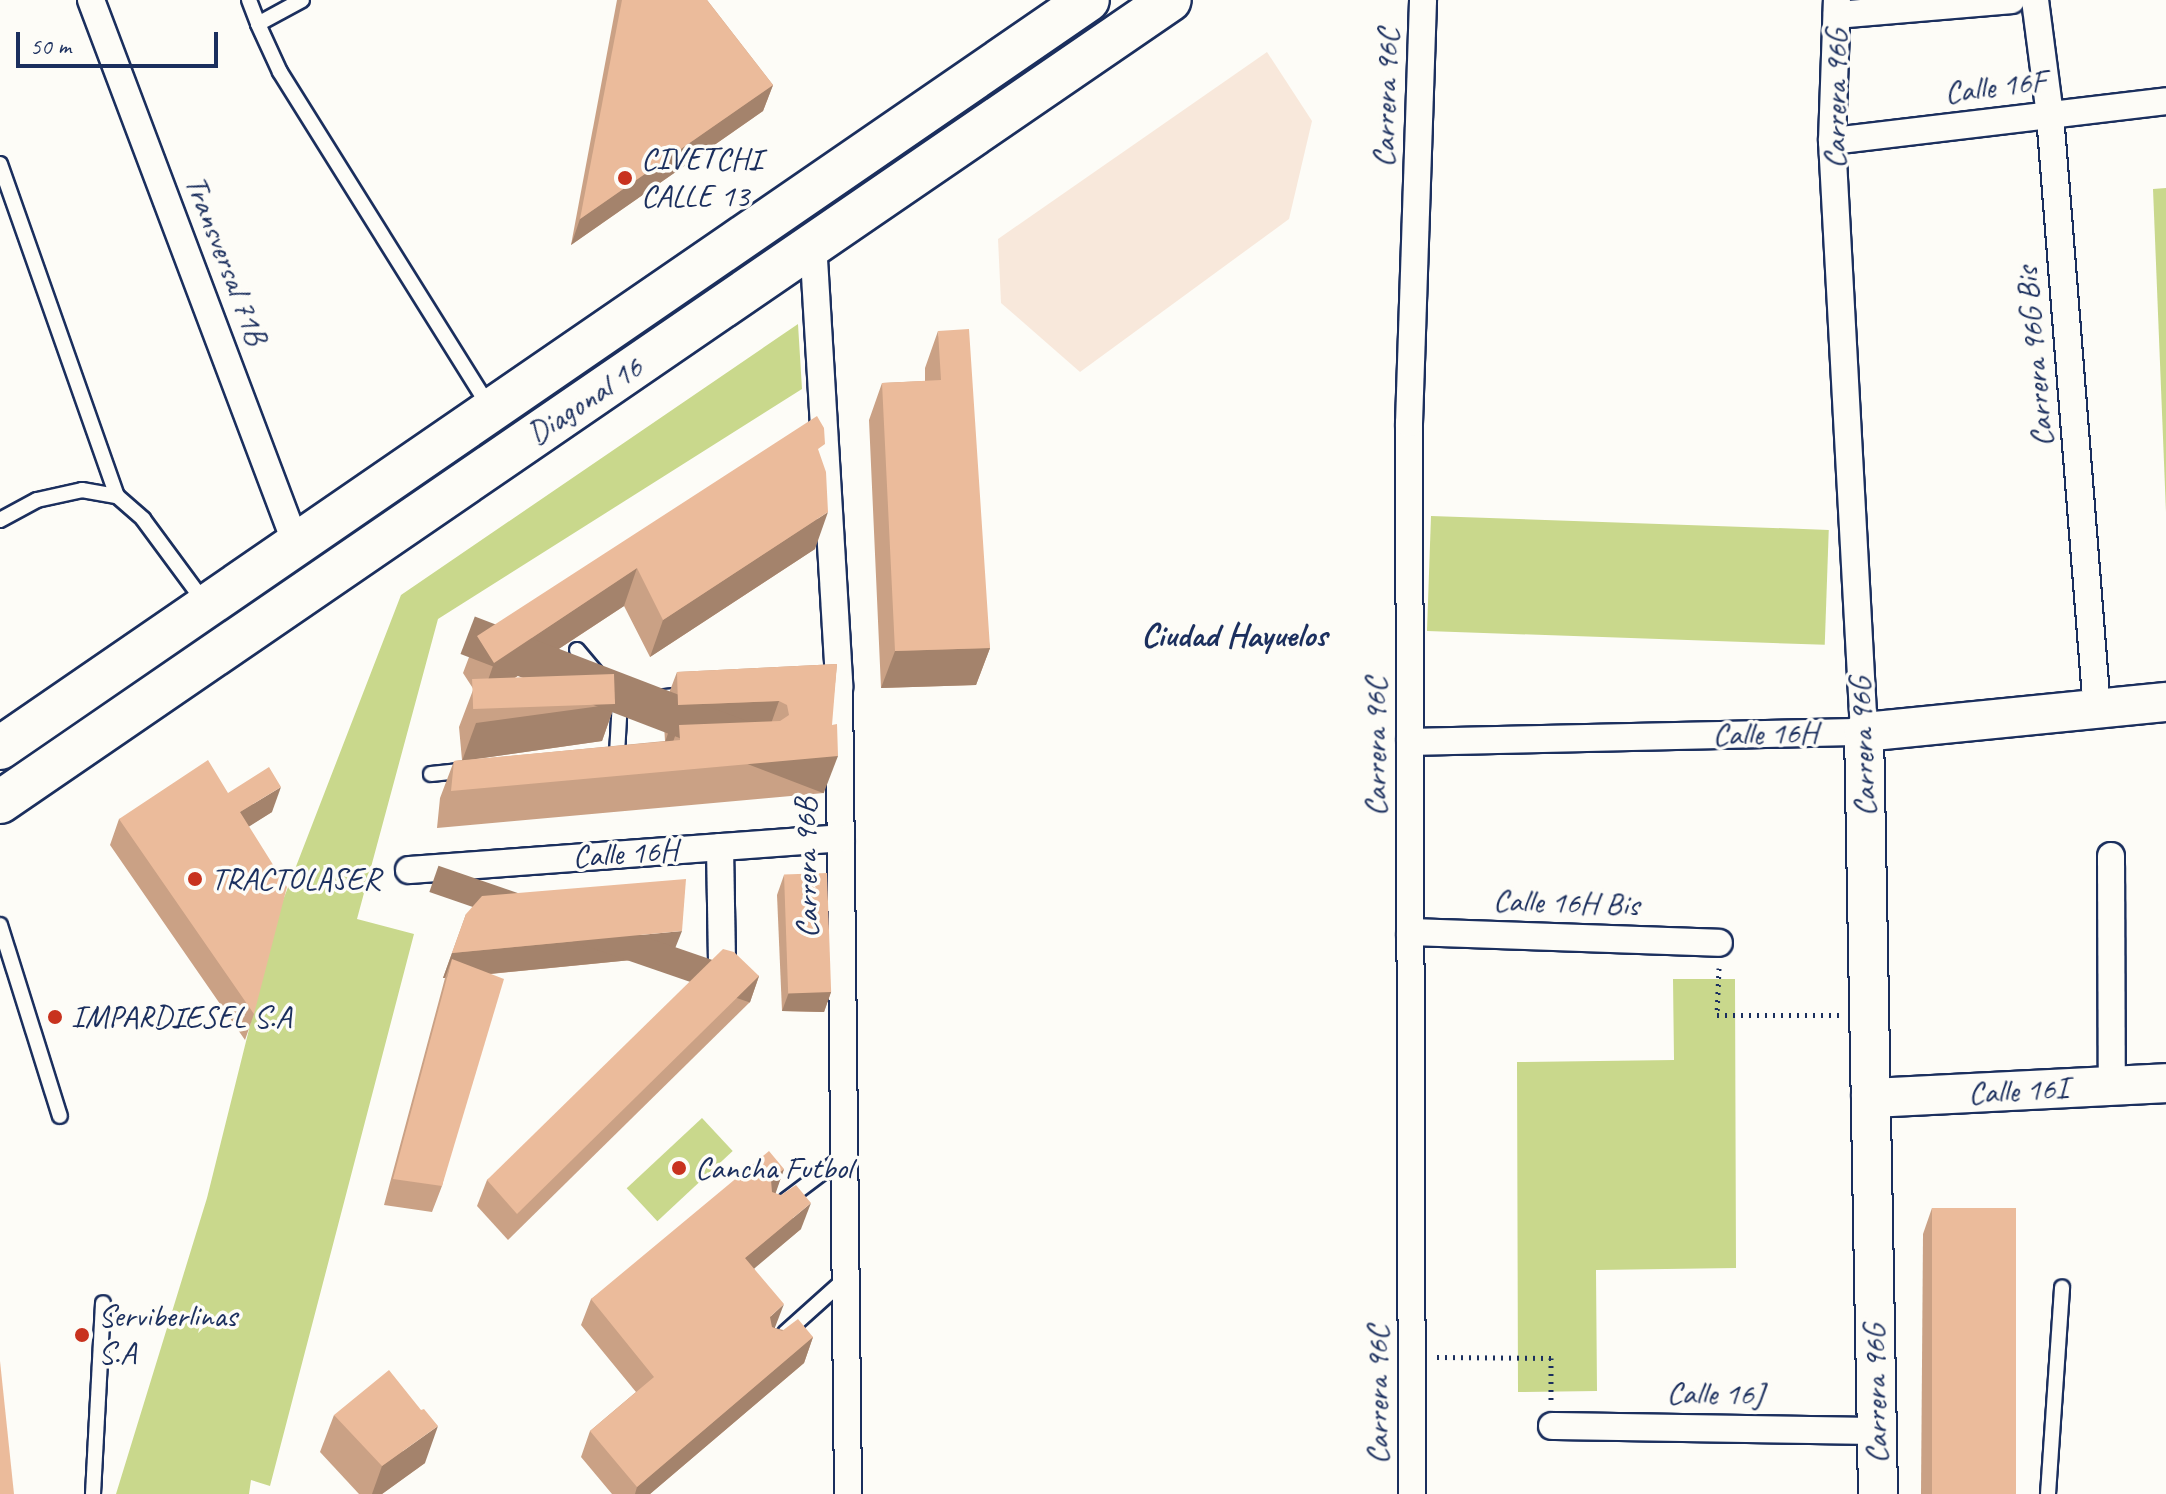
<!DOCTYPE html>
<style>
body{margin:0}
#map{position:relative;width:2166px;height:1494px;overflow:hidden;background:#fdfcf7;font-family:Caveat,sans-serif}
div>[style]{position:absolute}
.built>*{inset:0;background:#f8e8db}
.green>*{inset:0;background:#c9d88c;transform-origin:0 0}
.path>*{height:5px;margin-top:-2.5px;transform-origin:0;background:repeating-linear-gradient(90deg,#1b2f5e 0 2px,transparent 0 8px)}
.roads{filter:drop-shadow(2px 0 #1b2f5e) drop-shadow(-2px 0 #1b2f5e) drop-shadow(0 2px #1b2f5e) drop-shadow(0 -2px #1b2f5e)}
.lane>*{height:14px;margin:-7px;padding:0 7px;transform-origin:7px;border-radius:7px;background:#fdfcf7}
.street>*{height:26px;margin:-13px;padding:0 13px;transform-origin:13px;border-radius:13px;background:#fdfcf7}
.secondary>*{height:38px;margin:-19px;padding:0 19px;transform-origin:19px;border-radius:19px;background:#fdfcf7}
.primary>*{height:42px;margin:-21px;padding:0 21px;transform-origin:21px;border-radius:21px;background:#fdfcf7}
.wall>*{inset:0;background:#caa185}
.shaded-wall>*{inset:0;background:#a4836c;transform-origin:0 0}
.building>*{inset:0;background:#ebbb9b;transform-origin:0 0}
.dots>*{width:22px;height:22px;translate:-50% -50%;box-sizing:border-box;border:4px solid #fdfcf7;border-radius:50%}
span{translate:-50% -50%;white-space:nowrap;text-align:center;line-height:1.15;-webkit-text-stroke:7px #fdfcf7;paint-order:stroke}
.street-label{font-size:32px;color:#1b2f5e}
.poi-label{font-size:32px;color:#1b2f5e}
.left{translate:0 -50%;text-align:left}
.neighbourhood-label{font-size:34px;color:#1b2f5e;font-weight:700}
.scale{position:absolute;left:16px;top:32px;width:202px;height:36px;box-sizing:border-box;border:4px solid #1b2f5e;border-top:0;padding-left:10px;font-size:24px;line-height:28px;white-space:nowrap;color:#1b2f5e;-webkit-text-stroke:6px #fdfcf7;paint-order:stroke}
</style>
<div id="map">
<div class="built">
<div style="clip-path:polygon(1267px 52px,1312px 121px,1289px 219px,1080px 372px,1001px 303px,998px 239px)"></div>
</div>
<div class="green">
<div style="clip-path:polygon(2166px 188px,2166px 512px,2153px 189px)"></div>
<div style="clip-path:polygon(798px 324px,802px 389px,438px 619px,357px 919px,414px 934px,270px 1486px,251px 1480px,249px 1494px,116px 1494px,207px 1198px,278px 913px,401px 595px)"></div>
<div style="left:1431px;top:516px;width:398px;height:115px;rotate:2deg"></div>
<div style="clip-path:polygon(1673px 979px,1735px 979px,1736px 1268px,1596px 1270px,1597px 1391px,1518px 1392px,1517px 1062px,1674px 1060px)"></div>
<div style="left:702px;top:1118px;width:45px;height:103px;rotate:47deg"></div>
</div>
<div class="path">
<div style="left:1719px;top:968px;width:47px;rotate:92.4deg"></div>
<div style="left:1717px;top:1015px;width:123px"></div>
<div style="left:1437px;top:1357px;width:114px;rotate:0.5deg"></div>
<div style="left:1551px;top:1358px;width:44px;rotate:90deg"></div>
</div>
<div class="roads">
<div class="lane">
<div style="left:249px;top:0;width:26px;rotate:69deg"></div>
<div style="left:302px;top:0;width:50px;rotate:151.4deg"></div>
<div style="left:258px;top:24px;width:53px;rotate:65.4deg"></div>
<div style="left:280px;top:72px;width:396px;rotate:58deg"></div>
<div style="left:0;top:164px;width:352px;rotate:70.6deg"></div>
<div style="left:0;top:520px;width:42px;rotate:-28.4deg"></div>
<div style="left:37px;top:500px;width:46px;rotate:-12.5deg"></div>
<div style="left:82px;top:490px;width:36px;rotate:10deg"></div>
<div style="left:117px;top:496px;width:35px;rotate:41deg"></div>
<div style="left:143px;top:519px;width:104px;rotate:53.6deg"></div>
<div style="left:577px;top:650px;width:67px;rotate:49.9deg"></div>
<div style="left:620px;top:701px;width:67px;rotate:-5.1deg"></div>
<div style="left:617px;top:754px;width:53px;rotate:-86.8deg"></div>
<div style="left:431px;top:774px;width:36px;rotate:-6deg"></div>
<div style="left:0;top:925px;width:200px;rotate:72.6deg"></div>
<div style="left:786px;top:1200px;width:71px;rotate:-37deg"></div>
<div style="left:785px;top:1333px;width:79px;rotate:-41.9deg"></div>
<div style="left:93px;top:1494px;width:191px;rotate:-87deg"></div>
<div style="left:2048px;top:1494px;width:207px;rotate:-86.1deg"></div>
</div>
<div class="street">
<div style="left:91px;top:0;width:581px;rotate:69.35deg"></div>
<div style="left:2035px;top:0;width:116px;rotate:82.6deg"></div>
<div style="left:2050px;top:115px;width:596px;rotate:85.48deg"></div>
<div style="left:1837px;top:15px;width:175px;rotate:-4.9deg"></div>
<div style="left:1832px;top:141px;width:336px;rotate:-6.8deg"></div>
<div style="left:813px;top:242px;width:445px;rotate:86.6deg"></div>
<div style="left:839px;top:686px;width:808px;rotate:89.36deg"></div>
<div style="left:1410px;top:742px;width:454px;rotate:-1.3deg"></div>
<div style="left:1864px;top:732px;width:592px;rotate:-93.1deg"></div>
<div style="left:1832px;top:141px;width:141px;rotate:-88deg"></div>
<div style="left:720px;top:847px;width:115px;rotate:89deg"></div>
<div style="left:2111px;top:856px;width:230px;rotate:89.8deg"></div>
<div style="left:409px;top:870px;width:433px;rotate:-4.2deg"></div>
<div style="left:1410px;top:932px;width:309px;rotate:2deg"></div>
<div style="left:1552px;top:1426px;width:325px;rotate:0.9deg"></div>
<div style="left:1412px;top:1494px;width:1071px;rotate:-90.16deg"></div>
<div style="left:1409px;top:423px;width:423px;rotate:-88.1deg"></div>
</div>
<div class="secondary">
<div style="left:1871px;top:1098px;width:295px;rotate:-2.9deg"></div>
<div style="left:1878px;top:1494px;width:762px;rotate:-91.05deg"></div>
<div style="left:1864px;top:732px;width:303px;rotate:-5.7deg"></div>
</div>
<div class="primary">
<div style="left:0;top:748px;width:1320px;rotate:-34.51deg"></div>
<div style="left:0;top:802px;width:1418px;rotate:-34.43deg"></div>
</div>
</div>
<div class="wall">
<div style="clip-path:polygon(617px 0,707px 0,773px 85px,763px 111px,571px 245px)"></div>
<div style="clip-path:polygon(938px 331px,990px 648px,976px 685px,881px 688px,869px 420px,882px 383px,925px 381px,925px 368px)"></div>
<div style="clip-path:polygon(820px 456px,815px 549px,650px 657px,624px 606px,501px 687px,615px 704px,602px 741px,469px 760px,665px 741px,663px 709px,677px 672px,837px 664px,824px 793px,437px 828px,440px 798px,454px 761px,462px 760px,459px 727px,473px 690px,474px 690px,463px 673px,477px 636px)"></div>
<div style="clip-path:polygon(228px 793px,272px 812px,249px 826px,254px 1014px,245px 1040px,110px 845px,119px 819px)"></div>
<div style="clip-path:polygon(784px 875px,831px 992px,824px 1012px,782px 1011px,777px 895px)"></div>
<div style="clip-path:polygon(466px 914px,672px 956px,491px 974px,442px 1186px,432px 1212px,384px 1205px,445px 978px,443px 978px)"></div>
<div style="clip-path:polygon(759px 976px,750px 1002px,508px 1240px,477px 1206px,487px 1180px)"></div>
<div style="clip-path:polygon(784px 1169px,775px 1193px,801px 1229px,754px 1268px,775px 1328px,813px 1337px,804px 1363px,650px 1494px,612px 1494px,581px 1457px,590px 1431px,636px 1392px,581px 1325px,591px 1299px)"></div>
<div style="clip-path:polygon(1932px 1208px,2007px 1494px,1921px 1494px,1923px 1234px)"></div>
<div style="clip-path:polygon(334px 1415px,425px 1463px,382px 1494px,359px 1494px,320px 1452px)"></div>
</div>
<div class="shaded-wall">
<div style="clip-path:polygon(773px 85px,763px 111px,571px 245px,580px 219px)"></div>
<div style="clip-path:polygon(828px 512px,815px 549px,650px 657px,663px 620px)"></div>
<div style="clip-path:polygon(637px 568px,624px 606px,481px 700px,494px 663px)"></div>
<div style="clip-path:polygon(990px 648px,976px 685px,881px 688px,895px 651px)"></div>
<div style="clip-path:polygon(779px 701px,766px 738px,680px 740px,679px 725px,673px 742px,665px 742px,678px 705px)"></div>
<div style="clip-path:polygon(615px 704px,602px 741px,462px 761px,476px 723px)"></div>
<div style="left:838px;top:756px;width:40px;height:389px;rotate:111deg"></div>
<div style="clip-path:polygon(281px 787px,272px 812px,231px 838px,240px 812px)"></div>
<div style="clip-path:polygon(682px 931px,672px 956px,447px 978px,452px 959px,445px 978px,443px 978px,452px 953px)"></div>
<div style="left:759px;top:976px;width:28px;height:339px;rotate:109deg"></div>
<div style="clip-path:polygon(789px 992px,831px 992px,824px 1012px,782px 1011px)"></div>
<div style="clip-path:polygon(784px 1169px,775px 1195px,761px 1206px,771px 1180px)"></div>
<div style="clip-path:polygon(811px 1203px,801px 1229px,736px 1284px,745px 1258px)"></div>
<div style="clip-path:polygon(784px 1304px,774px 1330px,761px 1343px,770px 1317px)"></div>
<div style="clip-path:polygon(813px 1337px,804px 1363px,650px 1494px,635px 1494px,637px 1487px)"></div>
<div style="clip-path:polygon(438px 1426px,425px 1463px,382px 1494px,372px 1494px,382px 1466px)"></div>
</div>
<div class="building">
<div style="clip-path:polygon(622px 0,707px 0,773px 85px,580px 219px)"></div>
<div style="clip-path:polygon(969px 329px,990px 648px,895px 651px,882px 383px,941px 380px,938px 331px)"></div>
<div style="clip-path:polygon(817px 416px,824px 428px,825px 444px,818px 449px,826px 472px,828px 512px,663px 620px,637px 568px,494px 663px,477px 636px)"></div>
<div style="clip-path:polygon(837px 664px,832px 725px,837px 724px,838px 756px,451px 791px,454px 761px,680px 740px,679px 725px,780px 721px,789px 715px,787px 705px,779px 701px,678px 705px,677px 672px)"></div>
<div style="left:614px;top:674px;width:30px;height:142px;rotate:88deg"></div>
<div style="clip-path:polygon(208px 760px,228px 793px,269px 767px,281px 787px,240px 812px,287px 887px,254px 1014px,119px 819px)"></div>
<div style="left:827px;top:873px;width:119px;height:43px;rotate:88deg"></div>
<div style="clip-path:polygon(686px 879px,682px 931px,452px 953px,466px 914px,482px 896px)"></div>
<div style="clip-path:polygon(723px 949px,734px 952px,759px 976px,517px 1214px,487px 1180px)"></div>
<div style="clip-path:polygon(452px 959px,504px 979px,442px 1186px,393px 1179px)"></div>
<div style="clip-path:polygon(769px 1151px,784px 1169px,771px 1180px,772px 1192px,781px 1195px,796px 1185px,811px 1203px,745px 1258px,784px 1304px,770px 1317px,772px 1327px,782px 1331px,798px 1319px,813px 1337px,637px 1487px,590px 1431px,654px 1377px,591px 1299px)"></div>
<div style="left:1932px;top:1208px;width:84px;height:286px"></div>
<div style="clip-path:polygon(0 1361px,14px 1494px,0 1494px)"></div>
<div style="clip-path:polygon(389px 1370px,421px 1410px,424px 1409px,438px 1426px,382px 1466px,334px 1415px)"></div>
</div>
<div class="dots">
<div style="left:625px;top:178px;background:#c8321e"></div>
<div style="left:195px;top:879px;background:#c8321e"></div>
<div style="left:55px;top:1017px;background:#c8321e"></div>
<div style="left:679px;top:1168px;background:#c8321e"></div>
<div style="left:82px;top:1335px;background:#c8321e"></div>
</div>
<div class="street-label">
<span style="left:1995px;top:87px;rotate:-7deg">Calle 16F</span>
<span style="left:1386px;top:98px;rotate:-88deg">Carrera 96C</span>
<span style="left:1836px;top:99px;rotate:-89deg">Carrera 96G</span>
<span style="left:226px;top:260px;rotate:69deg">Transversal 71B</span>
<span style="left:2035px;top:357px;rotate:-95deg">Carrera 96G Bis</span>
<span style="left:585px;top:401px;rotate:-34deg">Diagonal 16</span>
<span style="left:1765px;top:734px;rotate:-1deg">Calle 16H</span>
<span style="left:1376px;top:747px;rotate:-90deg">Carrera 96C</span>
<span style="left:1863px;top:747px;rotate:-92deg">Carrera 96G</span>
<span style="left:625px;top:854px;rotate:-4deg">Calle 16H</span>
<span style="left:807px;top:868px;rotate:-91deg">Carrera 96B</span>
<span style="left:1566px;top:903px;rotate:2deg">Calle 16H Bis</span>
<span style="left:2018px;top:1091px;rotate:-3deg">Calle 16I</span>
<span style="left:1715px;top:1394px;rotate:1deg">Calle 16J</span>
<span style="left:1876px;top:1394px;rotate:-91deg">Carrera 96G</span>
<span style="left:1378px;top:1395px;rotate:-90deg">Carrera 96C</span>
</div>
<div class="poi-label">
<span class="left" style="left:641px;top:178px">CIVETCHI<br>CALLE 13</span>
<span class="left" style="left:211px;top:879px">TRACTOLASER</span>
<span class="left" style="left:71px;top:1017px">IMPARDIESEL S.A</span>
<span class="left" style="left:695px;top:1168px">Cancha Futbol</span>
<span class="left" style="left:98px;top:1335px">Serviberlinas<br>S.A</span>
</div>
<div class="neighbourhood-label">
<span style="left:1234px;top:635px">Ciudad Hayuelos</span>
</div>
<div class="scale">50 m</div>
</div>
